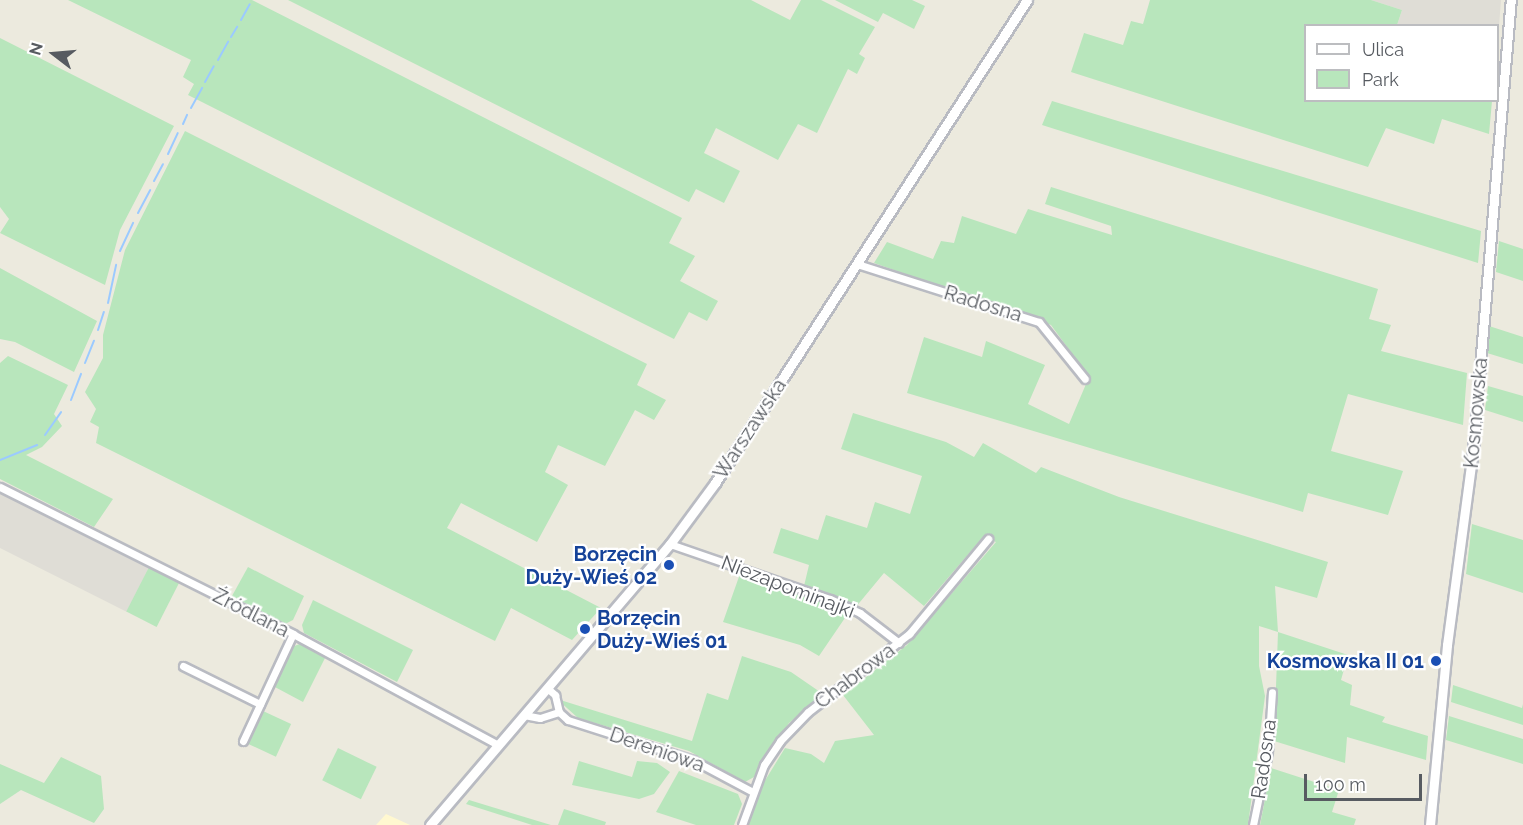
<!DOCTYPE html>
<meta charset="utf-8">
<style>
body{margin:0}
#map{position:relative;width:1523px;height:825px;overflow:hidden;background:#eceade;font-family:Raleway,sans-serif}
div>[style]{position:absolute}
.commercial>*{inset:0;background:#fff8d0}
.industrial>*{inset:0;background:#dfddd6}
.green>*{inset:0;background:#b8e6bc;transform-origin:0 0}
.stream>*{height:2px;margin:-1px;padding:0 1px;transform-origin:1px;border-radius:1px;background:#9bcaff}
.roads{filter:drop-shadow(2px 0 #b9bbc2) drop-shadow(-2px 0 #b9bbc2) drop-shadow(0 2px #b9bbc2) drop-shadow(0 -2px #b9bbc2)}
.street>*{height:7px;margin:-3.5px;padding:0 3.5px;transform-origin:3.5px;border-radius:3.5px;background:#fff}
.secondary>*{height:9px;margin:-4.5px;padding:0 4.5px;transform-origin:4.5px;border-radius:4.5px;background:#fff}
.dots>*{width:16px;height:16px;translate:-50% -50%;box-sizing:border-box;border:3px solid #fff;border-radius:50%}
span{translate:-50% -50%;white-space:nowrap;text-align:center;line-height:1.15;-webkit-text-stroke:4.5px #fff;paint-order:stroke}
.street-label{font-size:20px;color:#575b61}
.transit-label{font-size:20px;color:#164399;font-weight:700}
.right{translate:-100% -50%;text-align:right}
.left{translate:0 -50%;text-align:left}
.legend{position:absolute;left:1304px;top:24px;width:195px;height:78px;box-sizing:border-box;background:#fff;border:2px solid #bcbdc0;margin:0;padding:8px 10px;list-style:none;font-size:18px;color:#575b61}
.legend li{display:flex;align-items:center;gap:12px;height:30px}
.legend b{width:30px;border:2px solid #bcbdc0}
.north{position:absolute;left:24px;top:24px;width:60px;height:60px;-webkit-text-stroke:4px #fff;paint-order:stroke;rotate:286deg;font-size:16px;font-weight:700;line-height:24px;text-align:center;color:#575b61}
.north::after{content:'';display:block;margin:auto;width:21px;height:27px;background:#575b61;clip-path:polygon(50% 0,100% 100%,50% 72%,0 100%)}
.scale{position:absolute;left:1304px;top:774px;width:118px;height:27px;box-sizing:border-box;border:3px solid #575b61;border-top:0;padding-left:8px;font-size:18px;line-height:21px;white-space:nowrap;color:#575b61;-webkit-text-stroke:4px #fff;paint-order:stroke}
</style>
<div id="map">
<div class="commercial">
<div style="clip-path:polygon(386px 814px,410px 825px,376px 825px)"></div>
</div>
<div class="industrial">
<div style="clip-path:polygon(1371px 0,1501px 0,1498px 39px,1498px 26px,1397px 25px,1402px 10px)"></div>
<div style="clip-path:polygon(0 492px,149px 567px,127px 612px,0 548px)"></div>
</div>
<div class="green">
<div style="clip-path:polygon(68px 0,252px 0,682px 218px,669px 243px,695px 256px,680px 281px,718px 301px,707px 321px,689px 312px,674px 339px,188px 95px,194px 84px,183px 77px,191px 60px)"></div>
<div style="clip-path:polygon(288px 0,751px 0,790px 20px,801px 0,821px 0,875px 27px,859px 54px,865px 58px,857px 74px,848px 69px,817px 133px,798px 124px,778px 160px,716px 128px,704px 153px,740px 171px,724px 203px,696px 189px,689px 202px)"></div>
<div style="clip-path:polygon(835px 0,912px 0,925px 6px,914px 29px,883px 13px,878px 22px)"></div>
<div style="clip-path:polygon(1150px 0,1371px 0,1402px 10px,1397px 25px,1306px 26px,1306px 100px,1492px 101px,1489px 134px,1442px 119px,1434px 144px,1386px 128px,1368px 167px,1071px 72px,1084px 33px,1123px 45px,1131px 21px,1143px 24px)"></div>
<div style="clip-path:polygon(0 38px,174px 126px,120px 230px,105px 285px,0 233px,9px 219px,0 207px)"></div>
<div style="clip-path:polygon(1052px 101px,1481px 231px,1478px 263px,1042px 125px)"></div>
<div style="clip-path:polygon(185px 131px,647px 364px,637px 385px,666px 400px,654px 420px,635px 410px,605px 466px,558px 445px,545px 472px,568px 485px,537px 542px,461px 503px,447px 528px,601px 608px,572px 640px,511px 608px,495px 641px,96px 443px,99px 427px,90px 422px,96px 409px,85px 392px,103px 358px,103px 335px,125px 250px)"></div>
<div style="clip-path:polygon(1051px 187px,1378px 289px,1369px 319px,1391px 325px,1381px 351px,1467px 373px,1463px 425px,1348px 394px,1331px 451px,1403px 471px,1388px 515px,1308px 493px,1303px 512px,907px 393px,924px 337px,982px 357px,986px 341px,1045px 365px,1028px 404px,1069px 424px,1089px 377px,1051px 325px,874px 263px,887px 242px,933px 259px,941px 241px,954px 243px,962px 216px,1016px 234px,1028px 209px,1112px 235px,1111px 226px,1045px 204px)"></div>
<div style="clip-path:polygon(1499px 241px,1523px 249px,1523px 281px,1496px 272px)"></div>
<div style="clip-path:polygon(0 268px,97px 321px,74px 372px,15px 342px,0 339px)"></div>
<div style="clip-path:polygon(1489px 326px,1523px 337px,1523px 364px,1487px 353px)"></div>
<div style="clip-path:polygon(8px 356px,68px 385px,54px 414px,62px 426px,42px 447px,26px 455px,113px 499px,94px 527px,0 479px,0 363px)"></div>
<div style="clip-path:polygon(1488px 386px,1523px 396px,1523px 422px,1485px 410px)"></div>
<div style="clip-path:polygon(853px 413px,946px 442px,974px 457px,983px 443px,1036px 473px,1041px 467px,1119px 497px,1328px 562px,1317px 598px,1275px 586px,1278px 632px,1348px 655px,1341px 680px,1352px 685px,1350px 705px,1385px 717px,1382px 722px,1428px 736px,1426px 760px,1347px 737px,1345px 763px,1274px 741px,1278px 632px,1259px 626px,1259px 666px,1265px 696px,1248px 825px,746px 825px,761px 787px,785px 748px,811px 754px,824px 763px,835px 741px,874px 735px,843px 695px,907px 645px,996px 542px,983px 537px,924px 606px,884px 573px,855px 608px,804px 586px,809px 565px,773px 553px,781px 528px,818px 540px,826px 515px,867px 528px,875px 502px,910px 514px,922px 476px,841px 449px)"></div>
<div style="clip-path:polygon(1472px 524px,1523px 540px,1523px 593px,1466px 574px)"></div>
<div style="left:149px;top:567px;width:34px;height:50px;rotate:27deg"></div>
<div style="clip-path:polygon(248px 567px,304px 596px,293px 620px,285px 624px,232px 596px)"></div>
<div style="clip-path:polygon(741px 571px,818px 598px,849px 612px,819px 656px,800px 645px,723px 622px)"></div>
<div style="clip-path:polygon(313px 600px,413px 650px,397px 682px,304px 633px,302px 625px)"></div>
<div style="clip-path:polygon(302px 643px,326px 656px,303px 702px,273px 686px,292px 647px)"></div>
<div style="clip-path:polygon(742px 656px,791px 672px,823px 694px,789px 723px,754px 777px,745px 782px,689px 751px,578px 718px,557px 699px,692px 741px,707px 693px,728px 700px)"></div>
<div style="clip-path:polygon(1453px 685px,1522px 708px,1523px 704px,1523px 725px,1451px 702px)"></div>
<div style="left:263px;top:711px;width:31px;height:36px;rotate:25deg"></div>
<div style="clip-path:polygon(1449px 716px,1523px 739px,1523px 764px,1446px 740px)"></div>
<div style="left:338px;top:748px;width:43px;height:36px;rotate:26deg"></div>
<div style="clip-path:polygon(61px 757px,101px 776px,104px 809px,94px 823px,21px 790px,0 804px,0 764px,44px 783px)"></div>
<div style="clip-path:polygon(579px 761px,632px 777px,637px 761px,657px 763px,670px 772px,654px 794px,639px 799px,572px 785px)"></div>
<div style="clip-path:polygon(1271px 768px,1339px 790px,1332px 812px,1356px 819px,1354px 825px,1260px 825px)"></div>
<div style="clip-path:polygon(679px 771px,738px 794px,742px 804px,734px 825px,696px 825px,656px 812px)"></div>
<div style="clip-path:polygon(469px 800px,551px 825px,532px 825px,466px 804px)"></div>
<div style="clip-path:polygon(564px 809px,606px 822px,605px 825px,558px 825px)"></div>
</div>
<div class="stream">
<div style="left:241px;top:20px;width:18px;rotate:-61deg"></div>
<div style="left:231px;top:37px;width:12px;rotate:-59deg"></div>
<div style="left:218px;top:60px;width:21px;rotate:-61deg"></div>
<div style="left:205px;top:82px;width:18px;rotate:-61deg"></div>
<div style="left:191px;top:108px;width:23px;rotate:-61deg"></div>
<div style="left:183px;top:124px;width:10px;rotate:-66deg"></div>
<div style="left:168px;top:154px;width:23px;rotate:-65deg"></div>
<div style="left:154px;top:181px;width:19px;rotate:-62deg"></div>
<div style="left:138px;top:213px;width:26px;rotate:-62deg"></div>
<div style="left:120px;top:251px;width:31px;rotate:-65deg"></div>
<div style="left:108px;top:303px;width:39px;rotate:-78deg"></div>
<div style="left:98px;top:330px;width:19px;rotate:-72deg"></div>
<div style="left:85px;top:363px;width:24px;rotate:-68deg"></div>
<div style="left:71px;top:400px;width:28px;rotate:-69deg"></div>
<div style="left:45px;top:435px;width:28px;rotate:-55deg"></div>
<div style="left:0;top:460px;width:40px;rotate:-22deg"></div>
</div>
<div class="roads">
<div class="street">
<div style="left:857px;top:264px;width:191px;rotate:17.7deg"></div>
<div style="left:1039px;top:322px;width:73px;rotate:51.1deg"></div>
<div style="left:0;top:487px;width:328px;rotate:26.6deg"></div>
<div style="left:293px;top:634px;width:233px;rotate:28.4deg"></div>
<div style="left:670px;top:544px;width:169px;rotate:19deg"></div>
<div style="left:830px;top:599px;width:33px;rotate:25deg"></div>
<div style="left:860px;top:613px;width:49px;rotate:37.6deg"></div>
<div style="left:183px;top:666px;width:86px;rotate:26.3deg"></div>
<div style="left:547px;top:688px;width:11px;rotate:41deg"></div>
<div style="left:555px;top:695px;width:17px;rotate:77deg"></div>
<div style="left:559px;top:712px;width:12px;rotate:42deg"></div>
<div style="left:568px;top:720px;width:131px;rotate:17.7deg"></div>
<div style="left:693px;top:760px;width:68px;rotate:28.1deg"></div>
<div style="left:524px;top:715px;width:16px;rotate:11deg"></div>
<div style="left:540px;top:718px;width:20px;rotate:-18deg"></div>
<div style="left:243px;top:741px;width:118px;rotate:-65deg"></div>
<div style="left:742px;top:825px;width:64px;rotate:-69.9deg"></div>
<div style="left:764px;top:765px;width:29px;rotate:-56deg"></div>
<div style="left:780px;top:741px;width:40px;rotate:-46deg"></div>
<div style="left:808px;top:712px;width:128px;rotate:-37.7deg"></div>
<div style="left:909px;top:634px;width:124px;rotate:-50.3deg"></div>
<div style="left:1253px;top:825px;width:75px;rotate:-78.4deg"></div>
<div style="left:1268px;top:752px;width:60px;rotate:-86.2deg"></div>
</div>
<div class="secondary">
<div style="left:430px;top:825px;width:370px;rotate:-49.5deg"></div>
<div style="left:670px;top:544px;width:76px;rotate:-53.6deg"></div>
<div style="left:715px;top:483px;width:575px;rotate:-57.14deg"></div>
<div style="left:1430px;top:825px;width:181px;rotate:-84.6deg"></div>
<div style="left:1447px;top:645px;width:197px;rotate:-82.4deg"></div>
<div style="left:1473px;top:450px;width:452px;rotate:-85.2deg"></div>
</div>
</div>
<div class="dots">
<div style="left:669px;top:565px;background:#1a4fb4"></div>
<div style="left:585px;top:629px;background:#1a4fb4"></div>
<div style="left:1436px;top:661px;background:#1a4fb4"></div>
</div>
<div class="street-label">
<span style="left:983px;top:304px;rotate:17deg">Radosna</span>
<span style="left:1476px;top:413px;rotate:-85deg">Kosmowska</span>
<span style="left:750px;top:429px;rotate:-57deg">Warszawska</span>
<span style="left:788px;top:587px;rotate:21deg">Niezapominajki</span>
<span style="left:251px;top:613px;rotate:27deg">Źródlana</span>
<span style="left:855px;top:676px;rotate:-37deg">Chabrowa</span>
<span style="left:657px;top:750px;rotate:19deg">Dereniowa</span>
<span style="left:1264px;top:759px;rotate:-82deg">Radosna</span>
</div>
<div class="transit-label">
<span class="right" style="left:657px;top:566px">Borzęcin<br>Duży-Wieś 02</span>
<span class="left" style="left:597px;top:630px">Borzęcin<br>Duży-Wieś 01</span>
<span class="right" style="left:1424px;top:661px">Kosmowska II 01</span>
</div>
<ul class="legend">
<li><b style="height:8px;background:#fff"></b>Ulica</li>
<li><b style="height:16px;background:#b8e6bc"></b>Park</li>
</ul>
<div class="north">N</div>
<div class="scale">100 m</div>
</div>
